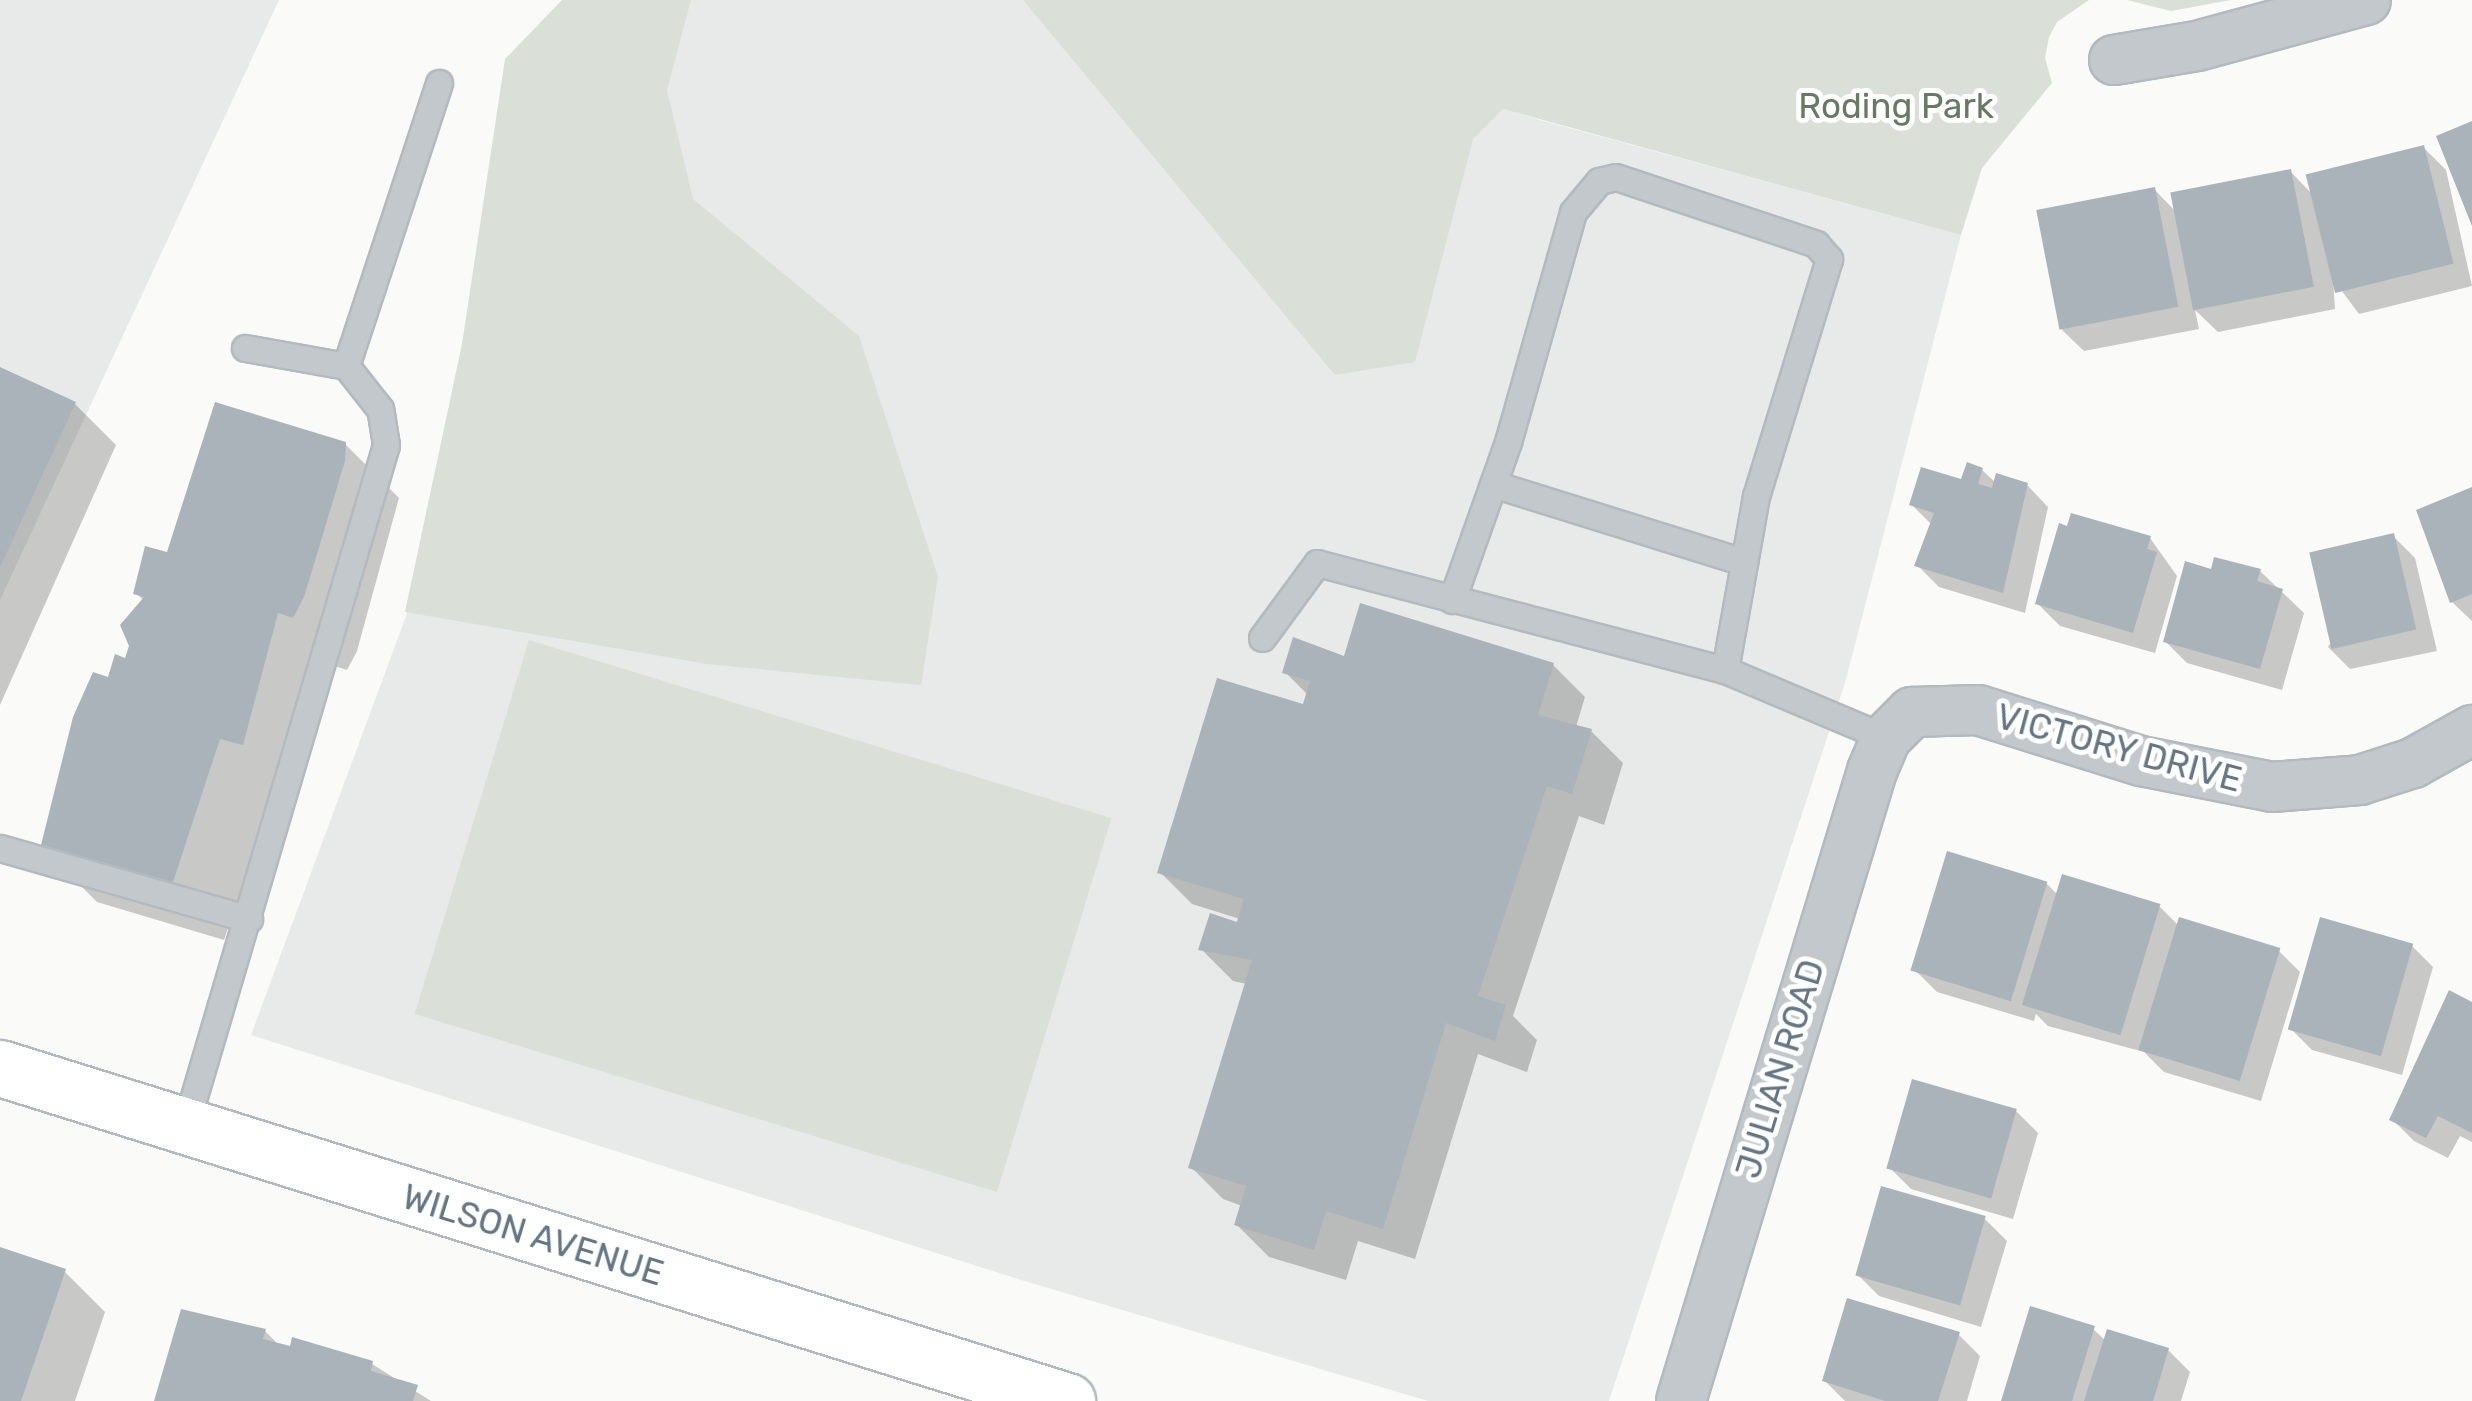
<!DOCTYPE html>
<style>
body{margin:0}
#map{position:relative;width:2472px;height:1401px;overflow:hidden;background:#fafaf8;font-family:Rubik,sans-serif}
div>[style]{position:absolute}
.built>*{inset:0;background:#e8e9e9}
.green>*{inset:0;background:#dadfd7;transform-origin:0 0}
.shadow>*{inset:0;background:#0003}
.building>*{inset:0;background:#aab3b9;transform-origin:0 0}
.roads{filter:drop-shadow(2px 0 #b3babf) drop-shadow(-2px 0 #b3babf) drop-shadow(0 2px #b3babf) drop-shadow(0 -2px #b3babf)}
.lane>*{height:25px;margin:-12.5px;padding:0 12.5px;transform-origin:12.5px;border-radius:12.5px;background:#c3c8cc}
.street>*{height:48px;margin:-24px;padding:0 24px;transform-origin:24px;border-radius:24px;background:#c3c8cc}
.secondary>*{height:55px;margin:-27.5px;padding:0 27.5px;transform-origin:27.5px;border-radius:27.5px;background:#fff}
span{translate:-50% -50%;white-space:nowrap;text-align:center;line-height:1.15;-webkit-text-stroke:10px #fff;paint-order:stroke}
.park-label{font-size:35px;color:#687a64}
.street-label{font-size:35px;color:#657683}
</style>
<div id="map">
<div class="built">
<div style="clip-path:polygon(0 0,279px 0,0 600px)"></div>
<div style="clip-path:polygon(634px 0,1156px 0,1540px 120px,1961px 235px,1845px 683px,1609px 1401px,1428px 1401px,1018px 1279px,251px 1035px)"></div>
</div>
<div class="green">
<div style="clip-path:polygon(562px 0,691px 0,667px 90px,693px 199px,859px 336px,938px 577px,921px 685px,707px 664px,405px 612px,462px 344px,505px 59px)"></div>
<div style="clip-path:polygon(1023px 0,2089px 0,2057px 22px,2049px 37px,2045px 58px,2052px 83px,1982px 168px,1961px 235px,1503px 109px,1473px 139px,1415px 362px,1335px 375px)"></div>
<div style="clip-path:polygon(2127px 0,2231px 0,2171px 11px)"></div>
<div style="left:529px;top:640px;width:609px;height:391px;rotate:17deg"></div>
</div>
<div class="shadow">
<div style="clip-path:polygon(2424px 148px,2446px 170px,2472px 286px,2359px 314px,2333px 279px,2335px 309px,2218px 332px,2195px 310px,2199px 329px,2084px 351px,2062px 330px,2154px 189px,2176px 212px,2290px 171px,2313px 195px)"></div>
<div style="clip-path:polygon(0 370px,75px 404px,116px 445px,0 705px)"></div>
<div style="clip-path:polygon(345px 444px,399px 498px,357px 651px,347px 670px,332px 665px,296px 798px,274px 791px,224px 940px,97px 902px,43px 848px,109px 680px,127px 662px,144px 601px,136px 593px,169px 555px)"></div>
<div style="clip-path:polygon(1982px 470px,1996px 483px,2027px 485px,2048px 507px,2025px 613px,1939px 587px,1917px 565px,1932px 525px,1911px 504px)"></div>
<div style="clip-path:polygon(2472px 490px,2472px 621px,2452px 602px)"></div>
<div style="clip-path:polygon(2393px 536px,2415px 558px,2437px 651px,2350px 669px,2328px 647px)"></div>
<div style="clip-path:polygon(2150px 538px,2177px 576px,2155px 653px,2060px 626px,2038px 604px)"></div>
<div style="clip-path:polygon(2260px 571px,2304px 613px,2282px 690px,2187px 663px,2165px 641px,2213px 572px)"></div>
<div style="clip-path:polygon(1345px 659px,1553px 665px,1585px 697px,1576px 727px,1591px 731px,1623px 763px,1604px 825px,1579px 816px,1513px 1016px,1537px 1040px,1527px 1072px,1478px 1054px,1415px 1259px,1358px 1241px,1346px 1280px,1269px 1257px,1237px 1225px,1242px 1206px,1223px 1199px,1191px 1167px,1247px 984px,1233px 981px,1201px 949px,1240px 919px,1192px 904px,1160px 872px,1305px 707px,1309px 696px,1285px 672px)"></div>
<div style="clip-path:polygon(2046px 883px,2059px 896px,2160px 907px,2179px 926px,2278px 950px,2300px 972px,2261px 1101px,2164px 1072px,2144px 1052px,2048px 1026px,2036px 1014px,2034px 1021px,1937px 992px,1915px 970px)"></div>
<div style="clip-path:polygon(2411px 945px,2433px 967px,2402px 1075px,2312px 1050px,2290px 1028px)"></div>
<div style="clip-path:polygon(2472px 1005px,2472px 1142px,2460px 1136px,2448px 1158px,2414px 1141px,2392px 1119px)"></div>
<div style="clip-path:polygon(2016px 1111px,2038px 1133px,2013px 1219px,1911px 1189px,1889px 1167px)"></div>
<div style="clip-path:polygon(1985px 1219px,2007px 1241px,1981px 1327px,1879px 1296px,1857px 1274px)"></div>
<div style="clip-path:polygon(0 1249px,64px 1271px,105px 1312px,75px 1401px,0 1401px)"></div>
<div style="clip-path:polygon(2093px 1329px,2106px 1341px,2168px 1350px,2190px 1372px,2181px 1401px,2004px 1401px)"></div>
<div style="clip-path:polygon(265px 1331px,280px 1346px,372px 1364px,431px 1401px,156px 1401px)"></div>
<div style="clip-path:polygon(1958px 1334px,1980px 1356px,1967px 1401px,1845px 1401px,1824px 1380px)"></div>
</div>
<div class="building">
<div style="clip-path:polygon(2472px 121px,2472px 226px,2436px 136px)"></div>
<div style="left:2424px;top:145px;width:122px;height:122px;rotate:76deg"></div>
<div style="left:2291px;top:169px;width:120px;height:123px;rotate:79deg"></div>
<div style="left:2155px;top:187px;width:122px;height:121px;rotate:79deg"></div>
<div style="clip-path:polygon(0 367px,76px 402px,0 567px)"></div>
<div style="clip-path:polygon(215px 402px,346px 442px,345px 461px,304px 597px,293px 618px,278px 613px,243px 745px,220px 739px,171px 888px,40px 849px,73px 717px,93px 672px,108px 677px,115px 654px,125px 658px,129px 646px,120px 625px,144px 597px,133px 594px,145px 546px,167px 552px)"></div>
<div style="clip-path:polygon(1967px 462px,1983px 468px,1978px 484px,1992px 488px,1996px 473px,2028px 483px,2003px 593px,1914px 566px,1934px 513px,1909px 505px,1921px 467px,1961px 479px)"></div>
<div style="clip-path:polygon(2472px 487px,2472px 594px,2450px 603px,2416px 510px)"></div>
<div style="clip-path:polygon(2071px 513px,2151px 536px,2147px 549px,2157px 552px,2133px 633px,2035px 604px,2059px 523px,2067px 526px)"></div>
<div style="left:2394px;top:533px;width:99px;height:87px;rotate:77deg"></div>
<div style="clip-path:polygon(2214px 557px,2261px 569px,2257px 581px,2283px 589px,2260px 669px,2163px 642px,2185px 561px,2211px 569px)"></div>
<div style="clip-path:polygon(1360px 603px,1554px 663px,1538px 715px,1592px 729px,1572px 794px,1547px 786px,1478px 996px,1506px 1005px,1495px 1041px,1446px 1023px,1383px 1229px,1326px 1211px,1314px 1250px,1234px 1225px,1246px 1186px,1188px 1168px,1252px 960px,1198px 950px,1210px 913px,1237px 922px,1244px 899px,1157px 873px,1217px 678px,1303px 704px,1310px 681px,1282px 673px,1293px 637px,1344px 656px)"></div>
<div style="left:1947px;top:851px;width:105px;height:125px;rotate:17deg"></div>
<div style="left:2062px;top:874px;width:103px;height:137px;rotate:17deg"></div>
<div style="left:2179px;top:917px;width:106px;height:139px;rotate:17deg"></div>
<div style="left:2320px;top:917px;width:97px;height:117px;rotate:16deg"></div>
<div style="clip-path:polygon(2449px 990px,2472px 1002px,2472px 1133px,2438px 1116px,2426px 1138px,2389px 1120px)"></div>
<div style="left:1912px;top:1079px;width:109px;height:93px;rotate:16deg"></div>
<div style="left:1881px;top:1186px;width:109px;height:93px;rotate:16deg"></div>
<div style="clip-path:polygon(0 1247px,66px 1269px,21px 1401px,0 1401px)"></div>
<div style="clip-path:polygon(1847px 1298px,1960px 1332px,1938px 1401px,1885px 1401px,1822px 1381px)"></div>
<div style="clip-path:polygon(2030px 1306px,2095px 1326px,2072px 1401px,2001px 1401px)"></div>
<div style="clip-path:polygon(181px 1309px,266px 1329px,263px 1339px,290px 1346px,292px 1337px,373px 1361px,371px 1371px,418px 1385px,413px 1401px,154px 1401px)"></div>
<div style="clip-path:polygon(2107px 1329px,2169px 1348px,2153px 1401px,2084px 1401px)"></div>
</div>
<div class="roads">
<div class="lane">
<div style="left:245px;top:348px;width:103px;rotate:10.1deg"></div>
<div style="left:1493px;top:484px;width:263px;rotate:17.3deg"></div>
<div style="left:1452px;top:600px;width:168px;rotate:-70.5deg"></div>
<div style="left:1508px;top:442px;width:239px;rotate:-74.2deg"></div>
<div style="left:1573px;top:212px;width:40px;rotate:-50deg"></div>
<div style="left:1599px;top:181px;width:17px;rotate:-13deg"></div>
<div style="left:1616px;top:177px;width:211px;rotate:18.5deg"></div>
<div style="left:1816px;top:244px;width:20px;rotate:49deg"></div>
<div style="left:1829px;top:259px;width:248px;rotate:107.1deg"></div>
<div style="left:1756px;top:496px;width:177px;rotate:100.1deg"></div>
<div style="left:1262px;top:638px;width:93px;rotate:-53.7deg"></div>
<div style="left:1317px;top:563px;width:422px;rotate:14.7deg"></div>
<div style="left:1725px;top:670px;width:175px;rotate:22.9deg"></div>
<div style="left:0;top:848px;width:259px;rotate:15.9deg"></div>
<div style="left:185px;top:1127px;width:711px;rotate:-73.58deg"></div>
<div style="left:386px;top:445px;width:36px;rotate:-99deg"></div>
<div style="left:380px;top:409px;width:55px;rotate:-128.3deg"></div>
<div style="left:346px;top:366px;width:298px;rotate:-71.8deg"></div>
</div>
<div class="street">
<div style="left:2114px;top:60px;width:84px;rotate:-9.6deg"></div>
<div style="left:2197px;top:46px;width:175px;rotate:-15.2deg"></div>
<div style="left:1681px;top:1401px;width:658px;rotate:-73.13deg"></div>
<div style="left:1872px;top:771px;width:36px;rotate:-67deg"></div>
<div style="left:1886px;top:738px;width:37px;rotate:-45deg"></div>
<div style="left:1912px;top:712px;width:66px;rotate:-1.7deg"></div>
<div style="left:1978px;top:710px;width:171px;rotate:17.4deg"></div>
<div style="left:2141px;top:761px;width:134px;rotate:11.2deg"></div>
<div style="left:2272px;top:787px;width:88px;rotate:-4.5deg"></div>
<div style="left:2360px;top:780px;width:56px;rotate:-17.8deg"></div>
<div style="left:2413px;top:763px;width:68px;rotate:-29.2deg"></div>
</div>
<div class="secondary">
<div style="left:0;top:1068px;width:1118px;rotate:17.33deg"></div>
</div>
</div>
<div class="park-label">
<span style="left:1896px;top:106px">Roding Park</span>
</div>
<div class="street-label">
<span style="left:2119px;top:748px;rotate:15deg">VICTORY DRIVE</span>
<span style="left:1780px;top:1069px;rotate:-73deg">JULIAN ROAD</span>
<span style="left:533px;top:1235px;rotate:17deg">WILSON AVENUE</span>
</div>
</div>
